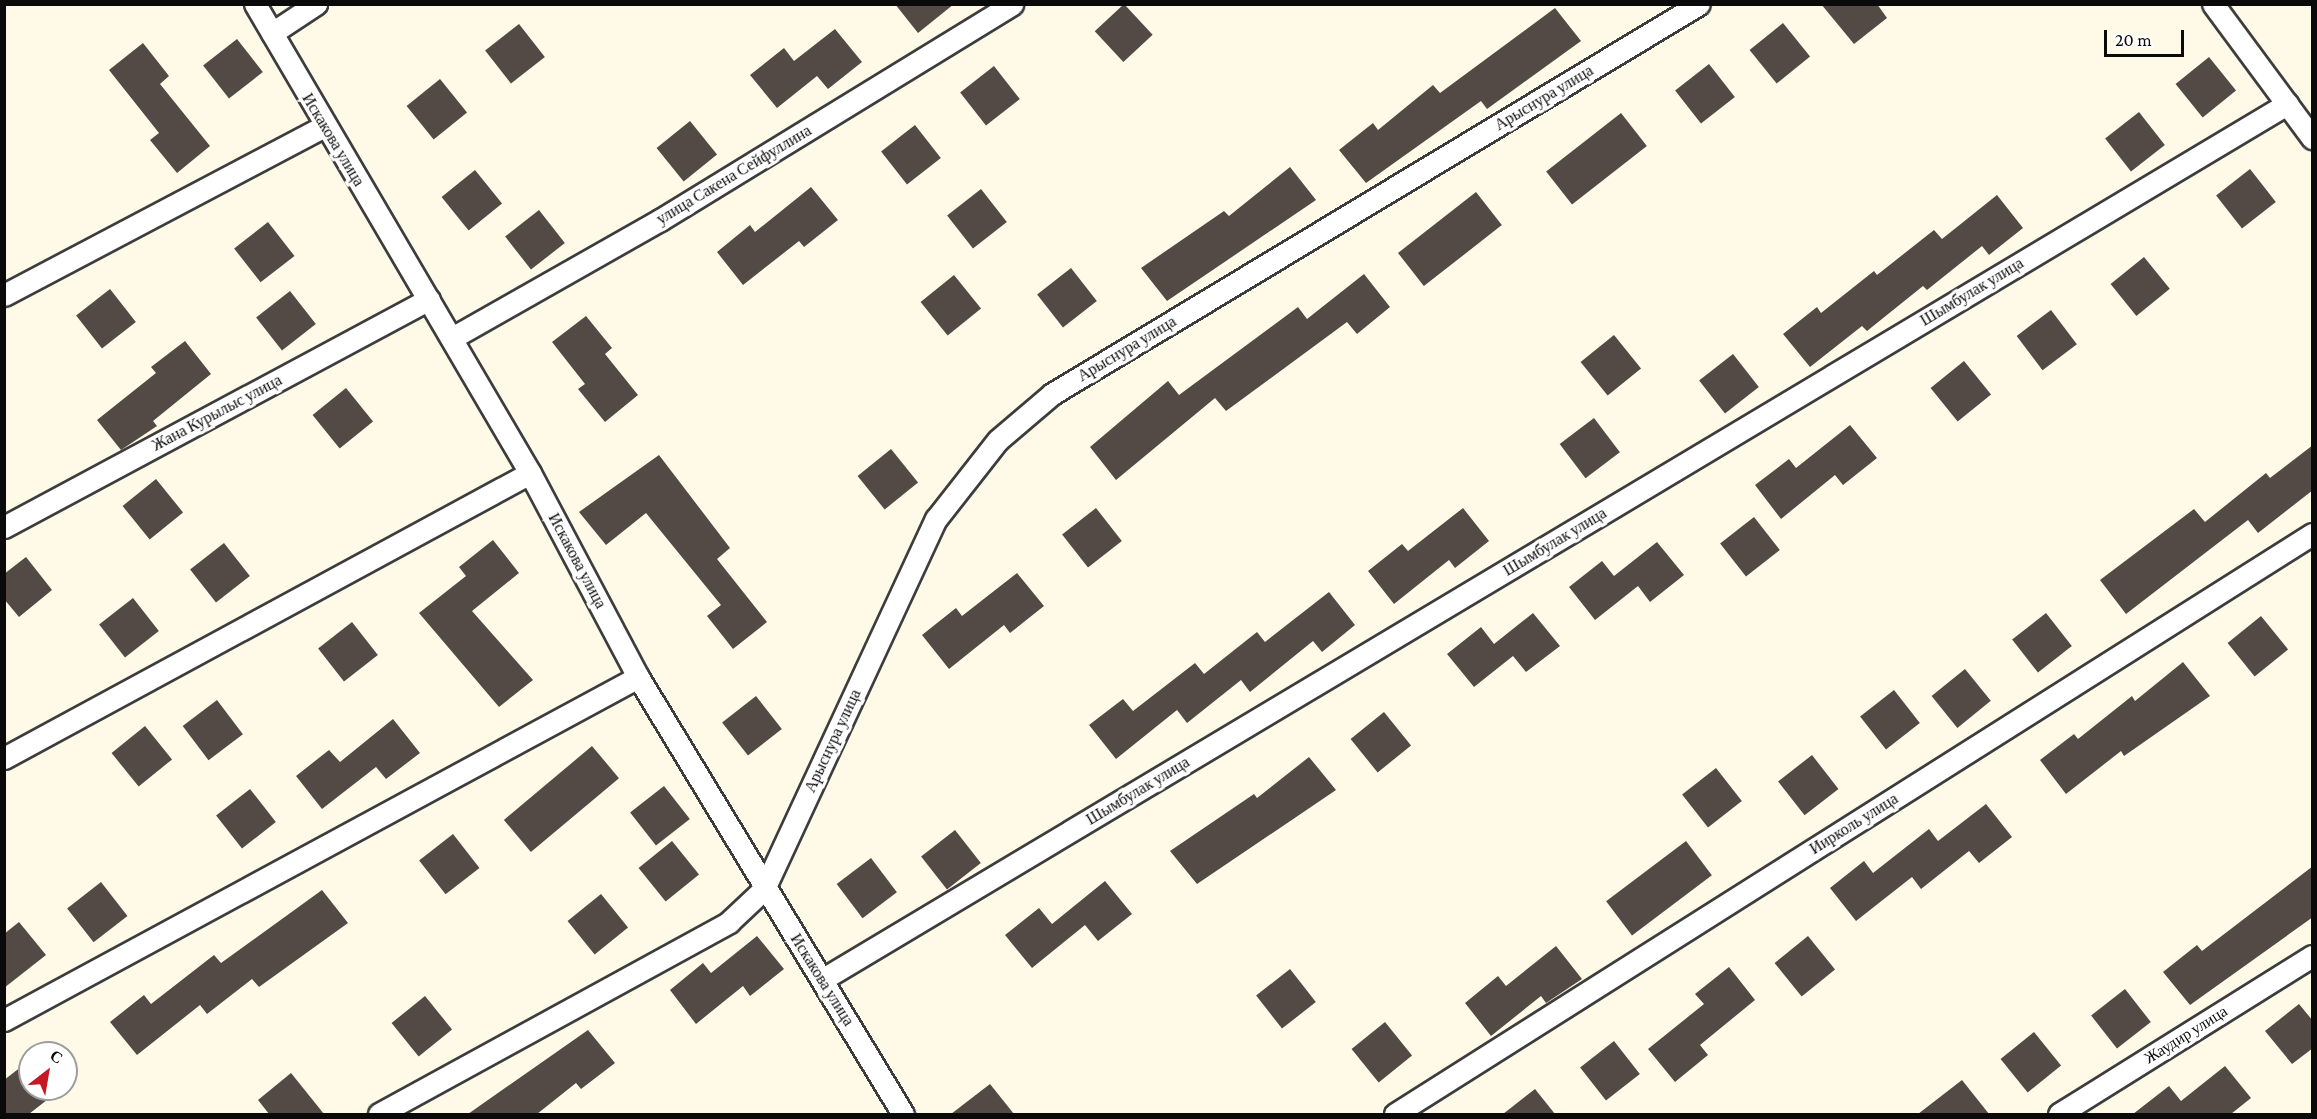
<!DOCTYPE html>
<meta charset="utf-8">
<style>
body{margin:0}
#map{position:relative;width:2317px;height:1119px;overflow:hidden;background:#fffae7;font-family:"Crimson Pro",serif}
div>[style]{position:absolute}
.building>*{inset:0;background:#534a45;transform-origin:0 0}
.roads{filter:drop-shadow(2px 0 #3d3d3d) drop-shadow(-2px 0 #3d3d3d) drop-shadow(0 2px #3d3d3d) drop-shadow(0 -2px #3d3d3d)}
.minor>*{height:21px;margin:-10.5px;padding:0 10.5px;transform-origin:10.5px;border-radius:10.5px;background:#fff}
span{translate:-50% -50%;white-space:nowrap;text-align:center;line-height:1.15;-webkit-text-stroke:6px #fff;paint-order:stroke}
.street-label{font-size:16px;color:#0a0a0a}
.frame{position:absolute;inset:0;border:6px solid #0a0a0a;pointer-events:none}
.north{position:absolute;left:18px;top:1041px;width:60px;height:60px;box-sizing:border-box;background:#fff;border:2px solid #9d9d9d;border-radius:50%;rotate:31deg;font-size:16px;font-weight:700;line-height:24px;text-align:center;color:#0a0a0a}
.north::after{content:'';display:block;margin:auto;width:21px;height:27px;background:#c41825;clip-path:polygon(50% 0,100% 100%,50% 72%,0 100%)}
.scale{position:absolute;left:2104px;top:30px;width:80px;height:27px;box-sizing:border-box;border:3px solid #0a0a0a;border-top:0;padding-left:8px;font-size:18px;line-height:21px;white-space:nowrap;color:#0a0a0a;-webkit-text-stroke:4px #fff;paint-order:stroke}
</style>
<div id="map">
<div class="building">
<div style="clip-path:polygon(895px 4px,954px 4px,918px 33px)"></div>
<div style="left:1124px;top:4px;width:42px;height:40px;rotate:47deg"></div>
<div style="clip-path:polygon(1821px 4px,1877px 4px,1887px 18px,1854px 44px)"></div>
<div style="clip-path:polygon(1555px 8px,1581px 41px,1487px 109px,1481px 101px,1366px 183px,1339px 150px,1373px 123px,1378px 130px,1433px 85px,1440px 93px)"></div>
<div style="left:1783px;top:23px;width:43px;height:43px;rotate:51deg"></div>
<div style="left:519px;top:24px;width:42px;height:43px;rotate:52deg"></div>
<div style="clip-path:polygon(835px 29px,862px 62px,828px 89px,817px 76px,777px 108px,750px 75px,784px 48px,794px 61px)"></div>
<div style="left:237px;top:39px;width:42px;height:43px;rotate:52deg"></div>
<div style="clip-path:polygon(143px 43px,169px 76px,160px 84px,210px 146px,177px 173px,150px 140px,159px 133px,109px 70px)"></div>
<div style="left:2209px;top:57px;width:43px;height:43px;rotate:51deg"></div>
<div style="left:1709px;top:64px;width:42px;height:43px;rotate:52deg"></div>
<div style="left:994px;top:66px;width:42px;height:43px;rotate:52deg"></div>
<div style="left:440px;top:79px;width:43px;height:43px;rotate:51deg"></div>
<div style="left:2139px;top:112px;width:42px;height:43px;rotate:52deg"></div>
<div style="left:1621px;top:113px;width:42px;height:95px;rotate:52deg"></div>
<div style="left:690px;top:121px;width:43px;height:43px;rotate:51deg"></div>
<div style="left:915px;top:125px;width:42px;height:43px;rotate:52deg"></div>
<div style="clip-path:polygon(1290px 167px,1316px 200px,1167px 301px,1141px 268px,1224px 211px,1229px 216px)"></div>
<div style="left:2250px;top:169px;width:42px;height:43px;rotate:52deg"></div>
<div style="left:475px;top:170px;width:43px;height:43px;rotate:51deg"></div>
<div style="clip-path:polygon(811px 187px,838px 220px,804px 247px,799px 241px,743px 285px,717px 252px,750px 225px,755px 232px)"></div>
<div style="left:981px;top:189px;width:42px;height:43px;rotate:52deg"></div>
<div style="left:1476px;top:192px;width:42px;height:99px;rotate:52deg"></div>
<div style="clip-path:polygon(1997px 195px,2023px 228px,1989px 255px,1982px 246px,1927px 290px,1923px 286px,1867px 331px,1862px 326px,1810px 367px,1783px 334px,1817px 307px,1821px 313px,1874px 271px,1877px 275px,1934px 230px,1942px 239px)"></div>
<div style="left:539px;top:210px;width:42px;height:43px;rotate:52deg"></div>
<div style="left:268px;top:222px;width:43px;height:43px;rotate:52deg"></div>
<div style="left:2144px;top:257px;width:41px;height:43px;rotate:51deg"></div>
<div style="left:1071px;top:268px;width:42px;height:43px;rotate:52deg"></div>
<div style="clip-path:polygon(1364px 274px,1390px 307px,1357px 334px,1347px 322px,1226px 411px,1215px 398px,1116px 480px,1090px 447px,1168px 381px,1179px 395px,1298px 307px,1307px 319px)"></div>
<div style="left:954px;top:275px;width:43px;height:43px;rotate:51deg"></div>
<div style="left:110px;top:289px;width:42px;height:43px;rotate:52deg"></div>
<div style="left:290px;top:291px;width:42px;height:43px;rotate:52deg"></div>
<div style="left:2051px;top:310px;width:43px;height:43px;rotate:53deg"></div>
<div style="clip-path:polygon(586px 316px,612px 348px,605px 354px,638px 395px,605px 422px,578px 389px,585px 384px,552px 342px)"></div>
<div style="left:1614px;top:335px;width:43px;height:43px;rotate:51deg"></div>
<div style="clip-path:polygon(185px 341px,211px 374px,153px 421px,157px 426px,121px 450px,97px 420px,156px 373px,151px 367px)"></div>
<div style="left:1733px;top:354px;width:42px;height:43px;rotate:52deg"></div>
<div style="left:1964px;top:361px;width:43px;height:43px;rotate:51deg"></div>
<div style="left:346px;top:388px;width:43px;height:43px;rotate:51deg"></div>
<div style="left:1594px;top:418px;width:43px;height:43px;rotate:53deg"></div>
<div style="clip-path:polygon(1850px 425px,1877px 458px,1843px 485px,1835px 475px,1781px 519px,1755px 485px,1789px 459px,1796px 468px)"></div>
<div style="clip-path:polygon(2313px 445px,2313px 490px,2258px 533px,2248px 520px,2126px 614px,2100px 580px,2194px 509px,2205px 522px,2266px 473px,2270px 478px)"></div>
<div style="left:891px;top:449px;width:43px;height:43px;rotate:51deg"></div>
<div style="clip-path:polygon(659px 455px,730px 548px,717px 559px,767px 622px,733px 649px,707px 616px,721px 605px,646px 513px,606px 545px,579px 512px)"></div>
<div style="left:156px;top:479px;width:43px;height:43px;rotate:51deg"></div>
<div style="left:1096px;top:508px;width:42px;height:43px;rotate:52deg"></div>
<div style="clip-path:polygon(1463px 508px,1489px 541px,1455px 568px,1449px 560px,1394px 604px,1368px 571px,1402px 544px,1408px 551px)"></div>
<div style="left:1754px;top:517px;width:42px;height:43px;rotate:52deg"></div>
<div style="clip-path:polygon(493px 540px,519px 573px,472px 611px,533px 680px,499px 707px,419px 613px,466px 576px,459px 567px)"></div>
<div style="clip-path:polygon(1657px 542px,1684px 575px,1650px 602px,1638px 586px,1595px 620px,1569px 587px,1602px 561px,1614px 576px)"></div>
<div style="left:224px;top:543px;width:42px;height:43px;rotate:52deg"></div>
<div style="clip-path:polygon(26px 557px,52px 590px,19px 617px,4px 599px,4px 574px)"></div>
<div style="clip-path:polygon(1017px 573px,1044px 606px,1010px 633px,1004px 625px,949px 669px,922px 635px,956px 608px,962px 616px)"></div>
<div style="clip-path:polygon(1329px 592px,1355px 625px,1322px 652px,1313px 641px,1250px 692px,1241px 680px,1187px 723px,1177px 710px,1116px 759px,1089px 725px,1123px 699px,1133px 711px,1195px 663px,1204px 674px,1257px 632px,1265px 642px)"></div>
<div style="left:133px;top:598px;width:42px;height:43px;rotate:52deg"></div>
<div style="clip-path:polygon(1533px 613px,1560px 646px,1526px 672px,1513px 656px,1474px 687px,1447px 654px,1481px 627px,1494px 644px)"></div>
<div style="left:2046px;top:613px;width:42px;height:43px;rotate:52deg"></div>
<div style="left:2261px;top:616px;width:43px;height:43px;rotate:51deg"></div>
<div style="left:352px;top:622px;width:42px;height:43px;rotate:52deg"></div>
<div style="clip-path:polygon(2183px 662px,2210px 696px,2124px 756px,2121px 751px,2066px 794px,2040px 760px,2074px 734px,2078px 739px,2132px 696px,2135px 701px)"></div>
<div style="left:1965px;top:669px;width:41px;height:43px;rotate:51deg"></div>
<div style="left:1894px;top:690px;width:42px;height:43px;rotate:52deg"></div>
<div style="left:756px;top:696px;width:42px;height:43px;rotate:52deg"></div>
<div style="left:217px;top:700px;width:43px;height:43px;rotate:53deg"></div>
<div style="left:1384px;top:712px;width:43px;height:43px;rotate:51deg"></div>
<div style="clip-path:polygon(393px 719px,420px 753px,386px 779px,376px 767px,322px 809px,296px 776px,329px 750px,340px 762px)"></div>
<div style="left:145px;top:726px;width:43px;height:43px;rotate:51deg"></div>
<div style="left:592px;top:746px;width:42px;height:115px;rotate:50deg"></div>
<div style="left:1812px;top:755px;width:43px;height:43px;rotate:52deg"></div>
<div style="clip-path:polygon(1309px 757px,1336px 790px,1197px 884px,1170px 851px,1254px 794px,1257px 798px)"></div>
<div style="left:1716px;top:768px;width:42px;height:43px;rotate:52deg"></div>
<div style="left:664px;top:786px;width:42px;height:43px;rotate:52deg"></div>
<div style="left:250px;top:789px;width:42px;height:43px;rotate:52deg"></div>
<div style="clip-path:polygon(1986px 804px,2012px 837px,1979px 863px,1969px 851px,1921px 889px,1912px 877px,1856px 921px,1830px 888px,1864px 861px,1873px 873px,1929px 829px,1938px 841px)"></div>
<div style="left:955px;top:830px;width:42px;height:43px;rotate:52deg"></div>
<div style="left:453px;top:834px;width:43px;height:43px;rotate:52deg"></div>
<div style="left:672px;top:841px;width:43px;height:43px;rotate:51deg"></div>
<div style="left:1686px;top:841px;width:43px;height:100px;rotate:53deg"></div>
<div style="left:871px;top:858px;width:43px;height:43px;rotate:53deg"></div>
<div style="clip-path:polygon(2313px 866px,2313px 917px,2190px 1005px,2163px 972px,2197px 945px,2202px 951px)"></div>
<div style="clip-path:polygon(1105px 881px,1132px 914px,1098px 941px,1085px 925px,1032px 968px,1005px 935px,1039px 908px,1052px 924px)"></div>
<div style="left:101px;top:882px;width:43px;height:43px;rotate:52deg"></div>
<div style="clip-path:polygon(322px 890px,348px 923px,259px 987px,252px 979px,207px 1014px,200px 1005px,137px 1055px,110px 1022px,144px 995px,151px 1004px,214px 955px,221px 963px)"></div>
<div style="left:601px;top:894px;width:43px;height:43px;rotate:51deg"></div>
<div style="clip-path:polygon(19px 922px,46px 955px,4px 988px,4px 934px)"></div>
<div style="clip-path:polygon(757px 936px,784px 969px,750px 996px,743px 986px,696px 1024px,670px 990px,703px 963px,711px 973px)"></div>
<div style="left:1808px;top:936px;width:43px;height:43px;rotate:51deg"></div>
<div style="clip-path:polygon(1556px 946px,1582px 979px,1546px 1003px,1541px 996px,1491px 1036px,1465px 1003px,1498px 976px,1506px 986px)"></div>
<div style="clip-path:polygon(1729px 967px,1755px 1000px,1700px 1045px,1708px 1055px,1675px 1082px,1648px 1049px,1704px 1004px,1695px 994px)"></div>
<div style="left:1290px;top:969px;width:42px;height:43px;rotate:52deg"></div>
<div style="left:2125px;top:989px;width:42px;height:43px;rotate:52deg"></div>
<div style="left:425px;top:996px;width:43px;height:43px;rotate:51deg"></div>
<div style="clip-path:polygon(2299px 1004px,2313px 1021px,2313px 1048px,2292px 1064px,2265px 1031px)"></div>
<div style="left:1385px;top:1022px;width:43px;height:43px;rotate:51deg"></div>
<div style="clip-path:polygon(588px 1030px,615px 1063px,581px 1089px,576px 1083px,537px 1114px,468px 1114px)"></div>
<div style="left:2034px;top:1032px;width:43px;height:43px;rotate:51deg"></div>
<div style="left:1614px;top:1041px;width:42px;height:43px;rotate:52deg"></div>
<div style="clip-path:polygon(30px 1060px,30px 1089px,61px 1089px,29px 1114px,4px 1114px,4px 1080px)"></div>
<div style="clip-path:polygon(2225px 1066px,2251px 1098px,2231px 1114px,2133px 1114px,2169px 1086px,2181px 1101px)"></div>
<div style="clip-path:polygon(291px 1073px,324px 1114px,269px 1114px,258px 1100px)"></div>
<div style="clip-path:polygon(1962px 1080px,1989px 1114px,1918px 1114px)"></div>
<div style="clip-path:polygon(990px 1084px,1014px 1114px,951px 1114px)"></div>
<div style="clip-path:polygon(1535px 1089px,1555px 1114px,1503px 1114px)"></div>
</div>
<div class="roads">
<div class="minor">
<div style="left:255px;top:4px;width:544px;rotate:59.61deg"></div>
<div style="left:530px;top:473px;width:231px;rotate:62.1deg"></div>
<div style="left:638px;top:677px;width:511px;rotate:58.77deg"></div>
<div style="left:2213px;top:4px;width:167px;rotate:53.5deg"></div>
<div style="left:272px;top:33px;width:53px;rotate:-33.4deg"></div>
<div style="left:4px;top:295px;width:362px;rotate:-27.8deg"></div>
<div style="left:452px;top:338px;width:239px;rotate:-29.6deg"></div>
<div style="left:660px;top:220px;width:413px;rotate:-31.5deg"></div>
<div style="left:4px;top:527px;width:482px;rotate:-28.2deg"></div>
<div style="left:4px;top:758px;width:598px;rotate:-28.45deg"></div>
<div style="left:823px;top:979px;width:1706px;rotate:-30.87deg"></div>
<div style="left:4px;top:1020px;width:721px;rotate:-28.41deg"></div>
<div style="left:379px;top:1114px;width:399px;rotate:-28.7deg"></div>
<div style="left:729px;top:922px;width:48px;rotate:-43.3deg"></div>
<div style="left:764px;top:889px;width:408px;rotate:-65.1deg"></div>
<div style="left:936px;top:519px;width:100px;rotate:-51.9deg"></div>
<div style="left:998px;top:440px;width:71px;rotate:-40.4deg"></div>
<div style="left:1052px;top:394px;width:755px;rotate:-31.08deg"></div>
<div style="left:1395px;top:1114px;width:1085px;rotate:-32.31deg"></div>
<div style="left:2059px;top:1114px;width:298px;rotate:-32deg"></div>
</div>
</div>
<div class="street-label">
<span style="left:1544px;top:98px;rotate:-31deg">Арыснура улица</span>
<span style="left:333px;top:140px;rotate:59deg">Искакова улица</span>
<span style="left:734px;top:175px;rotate:-31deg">улица Сакена Сейфуллина</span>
<span style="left:1972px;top:292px;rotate:-31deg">Шымбулак улица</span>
<span style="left:1127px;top:349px;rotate:-31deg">Арыснура улица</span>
<span style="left:217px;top:413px;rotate:-28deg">Жана Курылыс улица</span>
<span style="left:1555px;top:542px;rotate:-31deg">Шымбулак улица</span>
<span style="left:577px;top:561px;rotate:62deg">Искакова улица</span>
<span style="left:833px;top:741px;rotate:-65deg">Арыснура улица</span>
<span style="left:1138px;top:791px;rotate:-31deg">Шымбулак улица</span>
<span style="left:1854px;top:824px;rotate:-32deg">Иирколь улица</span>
<span style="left:822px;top:980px;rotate:58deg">Искакова улица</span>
<span style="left:2186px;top:1035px;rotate:-32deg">Жаудир улица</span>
</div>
<div class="frame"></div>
<div class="north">С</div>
<div class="scale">20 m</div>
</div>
